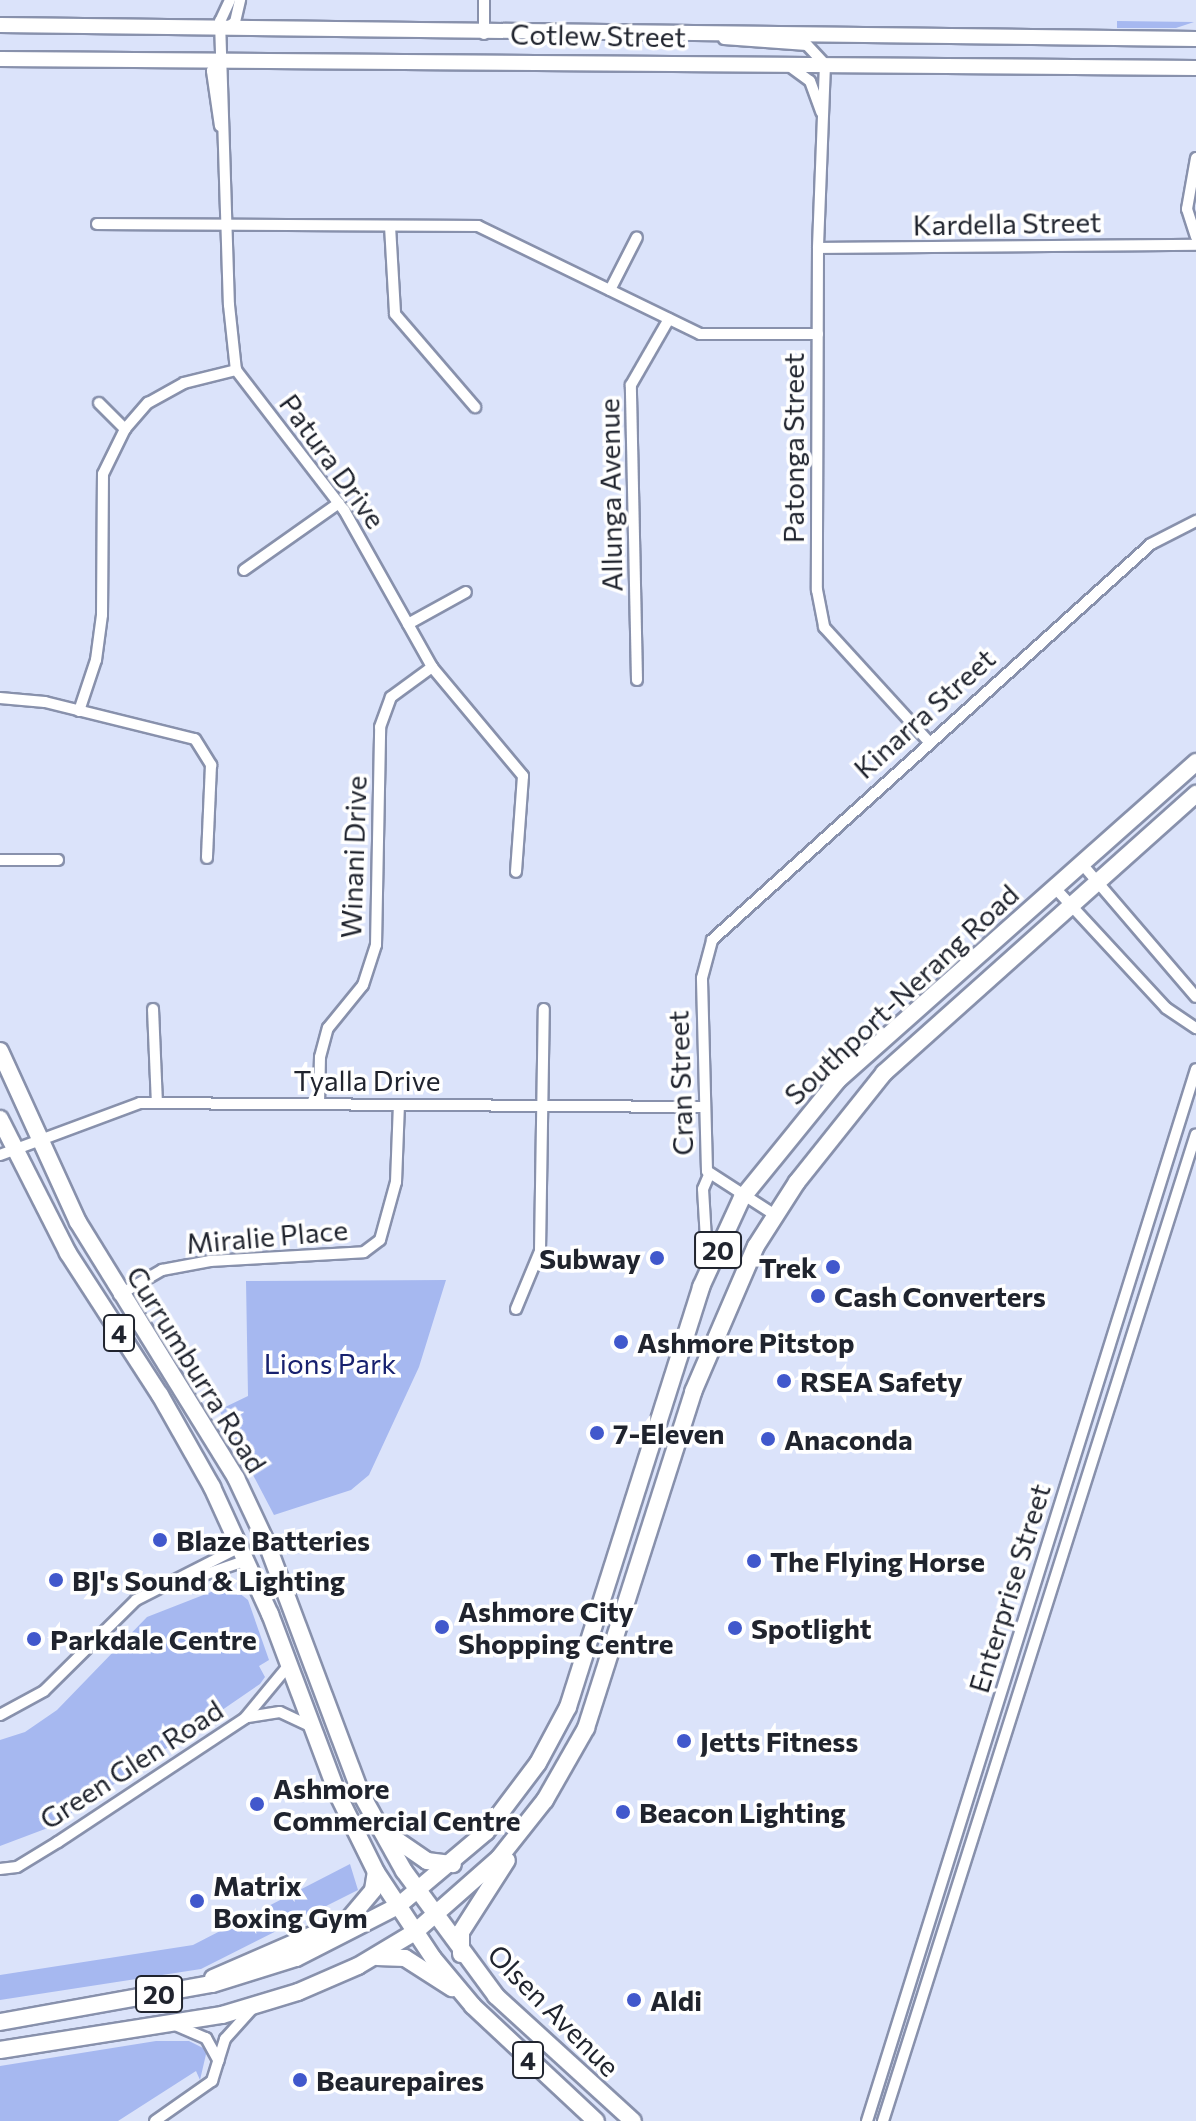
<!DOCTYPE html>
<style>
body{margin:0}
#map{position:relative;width:1196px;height:2121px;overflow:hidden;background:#dbe3fa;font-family:Commissioner,sans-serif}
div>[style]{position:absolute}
.green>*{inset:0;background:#a6b8f0}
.roads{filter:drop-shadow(2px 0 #8891ac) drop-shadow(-2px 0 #8891ac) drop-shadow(0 2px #8891ac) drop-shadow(0 -2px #8891ac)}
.minor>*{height:10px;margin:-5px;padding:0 5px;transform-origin:5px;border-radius:5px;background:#fff}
.secondary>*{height:14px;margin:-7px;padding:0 7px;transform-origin:7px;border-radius:7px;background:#fff}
.primary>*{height:16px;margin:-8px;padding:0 8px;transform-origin:8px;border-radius:8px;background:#fff}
.dots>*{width:22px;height:22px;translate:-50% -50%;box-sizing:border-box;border:4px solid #fff;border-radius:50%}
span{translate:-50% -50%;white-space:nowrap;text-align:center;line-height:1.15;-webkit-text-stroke:7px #fff;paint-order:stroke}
.shield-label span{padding:2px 6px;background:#fff;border:2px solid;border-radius:6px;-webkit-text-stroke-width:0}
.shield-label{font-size:26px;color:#20242e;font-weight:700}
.street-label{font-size:28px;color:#20242e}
.poi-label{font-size:28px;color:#20242e;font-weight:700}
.right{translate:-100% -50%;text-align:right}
.left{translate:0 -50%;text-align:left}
.park-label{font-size:28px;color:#17216f}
</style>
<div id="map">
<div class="green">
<div style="clip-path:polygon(1117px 21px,1194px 22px,1176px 28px,1117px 28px)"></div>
<div style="clip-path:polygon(446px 1280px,419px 1367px,369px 1475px,351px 1490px,274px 1515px,219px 1410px,248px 1396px,246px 1281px)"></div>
<div style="clip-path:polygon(229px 1585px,248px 1600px,269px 1660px,259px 1666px,265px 1677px,260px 1684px,53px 1826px,0 1846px,0 1740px,25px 1732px,57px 1710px,147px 1617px)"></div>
<div style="clip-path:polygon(350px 1864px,358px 1890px,201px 1969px,0 2000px,0 1975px,193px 1945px)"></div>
<div style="clip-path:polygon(156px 2041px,189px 2041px,207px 2050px,200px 2080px,196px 2071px,118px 2121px,0 2121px,0 2066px)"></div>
</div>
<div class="roads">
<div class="minor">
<div style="left:230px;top:0;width:23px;rotate:115deg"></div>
<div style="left:220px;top:21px;width:284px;rotate:88.2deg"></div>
<div style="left:229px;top:305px;width:65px;rotate:83.9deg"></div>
<div style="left:236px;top:370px;width:177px;rotate:52.4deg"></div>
<div style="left:344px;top:510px;width:180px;rotate:60.7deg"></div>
<div style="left:432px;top:667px;width:142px;rotate:50.1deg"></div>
<div style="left:523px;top:776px;width:96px;rotate:94.2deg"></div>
<div style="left:225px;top:29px;width:12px;rotate:-35deg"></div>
<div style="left:235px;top:22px;width:23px;rotate:-77deg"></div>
<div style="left:484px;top:34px;width:34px;rotate:-90deg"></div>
<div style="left:724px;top:39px;width:83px;rotate:4.1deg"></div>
<div style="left:807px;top:45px;width:26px;rotate:47deg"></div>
<div style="left:825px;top:64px;width:184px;rotate:92.2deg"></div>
<div style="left:818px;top:248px;width:342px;rotate:90.2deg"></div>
<div style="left:817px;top:590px;width:38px;rotate:79deg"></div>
<div style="left:824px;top:627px;width:154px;rotate:47.6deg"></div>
<div style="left:792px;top:68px;width:22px;rotate:36deg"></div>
<div style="left:810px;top:81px;width:33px;rotate:70deg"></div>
<div style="left:220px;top:126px;width:56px;rotate:-98.3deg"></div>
<div style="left:212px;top:71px;width:16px;rotate:-55deg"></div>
<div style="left:1196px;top:158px;width:52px;rotate:100deg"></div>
<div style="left:1187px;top:209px;width:29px;rotate:72deg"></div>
<div style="left:97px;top:224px;width:381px;rotate:0.3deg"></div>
<div style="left:478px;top:226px;width:247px;rotate:25.9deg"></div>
<div style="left:700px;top:334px;width:118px"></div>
<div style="left:390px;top:226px;width:88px;rotate:86.7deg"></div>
<div style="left:395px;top:314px;width:123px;rotate:49.3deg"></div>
<div style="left:818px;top:248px;width:378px;rotate:-0.5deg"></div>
<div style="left:610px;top:290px;width:59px;rotate:-63deg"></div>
<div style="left:99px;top:403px;width:37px;rotate:45deg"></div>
<div style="left:244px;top:570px;width:116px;rotate:-35.2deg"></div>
<div style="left:408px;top:624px;width:66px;rotate:-28.9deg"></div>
<div style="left:637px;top:680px;width:295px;rotate:-91.2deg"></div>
<div style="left:631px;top:385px;width:76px;rotate:-60.1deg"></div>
<div style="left:0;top:698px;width:45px;rotate:5.1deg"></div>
<div style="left:45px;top:702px;width:154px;rotate:13.9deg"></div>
<div style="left:195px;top:739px;width:31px;rotate:58deg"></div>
<div style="left:211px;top:765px;width:93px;rotate:92.5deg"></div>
<div style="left:79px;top:711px;width:54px;rotate:-71.6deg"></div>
<div style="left:96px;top:660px;width:45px;rotate:-82.4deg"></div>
<div style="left:102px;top:615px;width:141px;rotate:-89.6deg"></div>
<div style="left:103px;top:474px;width:50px;rotate:-63.9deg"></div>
<div style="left:125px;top:429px;width:35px;rotate:-49deg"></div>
<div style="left:148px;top:403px;width:41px;rotate:-29.1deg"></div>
<div style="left:184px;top:383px;width:54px;rotate:-14deg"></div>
<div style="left:0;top:860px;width:58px"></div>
<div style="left:1082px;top:864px;width:175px;rotate:49.4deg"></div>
<div style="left:1055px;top:888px;width:163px;rotate:47.2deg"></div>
<div style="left:1166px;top:1008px;width:36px;rotate:34deg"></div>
<div style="left:153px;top:1009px;width:94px;rotate:87.6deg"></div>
<div style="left:319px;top:1104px;width:47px;rotate:-88.8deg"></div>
<div style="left:320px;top:1057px;width:30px;rotate:-75deg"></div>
<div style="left:328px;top:1028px;width:55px;rotate:-50.9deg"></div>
<div style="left:363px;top:985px;width:42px;rotate:-72deg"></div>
<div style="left:376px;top:945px;width:218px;rotate:-88.9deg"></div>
<div style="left:380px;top:727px;width:32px;rotate:-70deg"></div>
<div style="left:391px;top:697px;width:51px;rotate:-36.2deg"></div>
<div style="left:0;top:1155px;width:149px;rotate:-20.4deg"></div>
<div style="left:140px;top:1103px;width:564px;rotate:0.41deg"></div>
<div style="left:709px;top:1175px;width:15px;rotate:113deg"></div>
<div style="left:703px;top:1189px;width:50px;rotate:86.6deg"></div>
<div style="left:706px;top:1239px;width:21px;rotate:65deg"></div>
<div style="left:775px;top:1215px;width:81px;rotate:-147.1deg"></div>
<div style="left:707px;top:1171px;width:193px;rotate:-91.5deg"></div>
<div style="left:702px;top:978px;width:39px;rotate:-75deg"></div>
<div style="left:712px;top:940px;width:591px;rotate:-42.05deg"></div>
<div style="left:1151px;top:544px;width:51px;rotate:-27.1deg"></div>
<div style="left:119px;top:1295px;width:50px;rotate:-30.2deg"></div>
<div style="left:162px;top:1270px;width:49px;rotate:-10.6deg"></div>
<div style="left:210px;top:1261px;width:154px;rotate:-3.3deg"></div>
<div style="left:364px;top:1252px;width:20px;rotate:-37deg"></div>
<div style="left:380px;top:1240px;width:60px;rotate:-74.6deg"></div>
<div style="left:396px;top:1182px;width:77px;rotate:-87.8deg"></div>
<div style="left:516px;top:1309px;width:63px;rotate:-67.5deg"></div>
<div style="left:540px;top:1251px;width:242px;rotate:-89.1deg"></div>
<div style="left:169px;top:1587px;width:83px;rotate:-19.1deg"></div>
<div style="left:0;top:1715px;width:50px;rotate:-28.6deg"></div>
<div style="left:44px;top:1691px;width:129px;rotate:-44.7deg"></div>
<div style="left:136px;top:1600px;width:117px;rotate:-27deg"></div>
<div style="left:248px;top:1717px;width:32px;rotate:-9deg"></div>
<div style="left:280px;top:1712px;width:33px;rotate:25deg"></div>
<div style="left:0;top:1869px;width:17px;rotate:-7deg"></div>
<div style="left:17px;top:1867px;width:48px;rotate:-31.4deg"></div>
<div style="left:58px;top:1842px;width:224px;rotate:-33.5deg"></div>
<div style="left:245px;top:1718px;width:69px;rotate:-50.3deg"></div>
<div style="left:175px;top:2025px;width:34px;rotate:23deg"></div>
<div style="left:206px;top:2038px;width:26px;rotate:61deg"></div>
<div style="left:155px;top:2121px;width:70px;rotate:-35.1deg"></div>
<div style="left:212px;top:2081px;width:44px;rotate:-72.8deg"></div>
<div style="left:225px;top:2039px;width:40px;rotate:-48deg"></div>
<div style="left:867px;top:2121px;width:1102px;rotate:-72.63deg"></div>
<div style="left:883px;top:2121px;width:1035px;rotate:-72.41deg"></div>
</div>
<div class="secondary">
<div style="left:0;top:25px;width:1196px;rotate:0.67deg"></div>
<div style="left:0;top:59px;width:1196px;rotate:0.43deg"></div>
</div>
<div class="primary">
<div style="left:0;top:1051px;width:188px;rotate:65.5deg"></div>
<div style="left:78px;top:1222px;width:301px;rotate:58.3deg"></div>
<div style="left:236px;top:1478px;width:73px;rotate:64.8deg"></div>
<div style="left:267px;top:1544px;width:265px;rotate:69.4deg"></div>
<div style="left:360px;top:1792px;width:90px;rotate:60.9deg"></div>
<div style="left:404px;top:1871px;width:155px;rotate:53.6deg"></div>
<div style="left:496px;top:1996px;width:185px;rotate:42.4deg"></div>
<div style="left:0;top:1119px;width:150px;rotate:63.1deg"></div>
<div style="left:68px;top:1253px;width:169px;rotate:57.1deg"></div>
<div style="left:160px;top:1395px;width:106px;rotate:60.5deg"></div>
<div style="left:212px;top:1487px;width:140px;rotate:65.5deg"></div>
<div style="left:270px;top:1614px;width:193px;rotate:69.4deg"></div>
<div style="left:338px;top:1795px;width:86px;rotate:63.7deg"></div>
<div style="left:376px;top:1872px;width:103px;rotate:56.5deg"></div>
<div style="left:433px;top:1958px;width:62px;rotate:50.2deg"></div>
<div style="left:473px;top:2006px;width:168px;rotate:43.1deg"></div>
<div style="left:385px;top:1832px;width:51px;rotate:34.6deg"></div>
<div style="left:427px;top:1861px;width:26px;rotate:7deg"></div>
<div style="left:461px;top:1954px;width:22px;rotate:-90deg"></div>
<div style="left:461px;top:1932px;width:85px;rotate:-57.4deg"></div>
<div style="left:377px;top:1957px;width:28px;rotate:2deg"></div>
<div style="left:405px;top:1958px;width:56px;rotate:32.6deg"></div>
<div style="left:213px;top:1978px;width:148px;rotate:-23.5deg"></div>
<div style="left:349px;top:1919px;width:38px;rotate:-50deg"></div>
<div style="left:373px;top:1890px;width:18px;rotate:-81deg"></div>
<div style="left:0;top:2022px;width:215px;rotate:-10.2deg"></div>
<div style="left:212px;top:1984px;width:88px;rotate:-17.2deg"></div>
<div style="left:296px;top:1958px;width:114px;rotate:-27deg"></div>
<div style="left:398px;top:1906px;width:115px;rotate:-40.1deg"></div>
<div style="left:486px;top:1832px;width:86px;rotate:-53deg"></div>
<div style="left:538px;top:1763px;width:64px;rotate:-61.8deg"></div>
<div style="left:568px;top:1707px;width:441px;rotate:-72.4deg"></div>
<div style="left:701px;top:1287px;width:98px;rotate:-65.3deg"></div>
<div style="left:742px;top:1198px;width:152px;rotate:-50.9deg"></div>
<div style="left:838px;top:1080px;width:479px;rotate:-41.6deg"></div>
<div style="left:0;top:2050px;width:225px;rotate:-9deg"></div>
<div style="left:222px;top:2015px;width:79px;rotate:-16.8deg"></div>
<div style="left:298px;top:1992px;width:65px;rotate:-23.4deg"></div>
<div style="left:358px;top:1966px;width:66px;rotate:-30.8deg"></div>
<div style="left:415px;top:1932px;width:112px;rotate:-41.4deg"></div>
<div style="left:499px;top:1858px;width:74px;rotate:-51.6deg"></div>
<div style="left:545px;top:1800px;width:83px;rotate:-60.3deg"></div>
<div style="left:586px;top:1728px;width:353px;rotate:-72.3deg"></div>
<div style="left:693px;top:1392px;width:159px;rotate:-66.7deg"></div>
<div style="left:756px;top:1246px;width:76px;rotate:-57.4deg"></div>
<div style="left:797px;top:1182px;width:139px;rotate:-51.4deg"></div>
<div style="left:884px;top:1073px;width:419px;rotate:-41.8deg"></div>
</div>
</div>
<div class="dots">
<div style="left:657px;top:1258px;background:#4158cc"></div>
<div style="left:833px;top:1267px;background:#4158cc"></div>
<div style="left:818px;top:1296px;background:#4158cc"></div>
<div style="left:621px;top:1342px;background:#4158cc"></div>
<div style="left:784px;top:1381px;background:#4158cc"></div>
<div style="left:597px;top:1433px;background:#4158cc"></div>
<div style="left:768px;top:1439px;background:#4158cc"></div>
<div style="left:160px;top:1540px;background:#4158cc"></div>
<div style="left:754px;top:1561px;background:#4158cc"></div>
<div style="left:56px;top:1580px;background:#4158cc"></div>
<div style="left:442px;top:1627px;background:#4158cc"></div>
<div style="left:735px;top:1628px;background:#4158cc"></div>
<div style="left:34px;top:1639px;background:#4158cc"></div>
<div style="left:684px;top:1741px;background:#4158cc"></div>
<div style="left:257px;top:1804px;background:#4158cc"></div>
<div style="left:623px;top:1812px;background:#4158cc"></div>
<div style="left:197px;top:1901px;background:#4158cc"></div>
<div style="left:634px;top:2000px;background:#4158cc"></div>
<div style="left:300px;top:2080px;background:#4158cc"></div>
</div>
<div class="shield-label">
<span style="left:718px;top:1250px">20</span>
<span style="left:119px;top:1333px">4</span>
<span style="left:159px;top:1994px">20</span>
<span style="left:528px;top:2060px">4</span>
</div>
<div class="street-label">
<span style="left:598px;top:35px;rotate:1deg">Cotlew Street</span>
<span style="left:1007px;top:223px;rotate:-1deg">Kardella Street</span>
<span style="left:793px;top:448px;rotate:-90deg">Patonga Street</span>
<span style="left:333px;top:461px;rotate:54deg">Patura Drive</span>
<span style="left:610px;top:495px;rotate:-91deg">Allunga Avenue</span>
<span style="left:924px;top:713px;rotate:-42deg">Kinarra Street</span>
<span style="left:353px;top:857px;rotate:-88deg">Winani Drive</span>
<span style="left:901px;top:994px;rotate:-43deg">Southport-Nerang Road</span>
<span style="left:367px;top:1080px">Tyalla Drive</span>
<span style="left:680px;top:1083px;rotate:-92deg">Cran Street</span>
<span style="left:267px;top:1236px;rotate:-5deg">Miralie Place</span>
<span style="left:197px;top:1369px;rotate:58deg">Currumburra Road</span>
<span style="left:1009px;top:1588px;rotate:-73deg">Enterprise Street</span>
<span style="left:131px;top:1764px;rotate:-33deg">Green Glen Road</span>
<span style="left:554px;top:2010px;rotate:45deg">Olsen Avenue</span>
</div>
<div class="poi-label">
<span class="right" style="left:641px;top:1258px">Subway</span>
<span class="right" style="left:817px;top:1267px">Trek</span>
<span class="left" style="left:834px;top:1296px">Cash Converters</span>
<span class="left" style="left:637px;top:1342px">Ashmore Pitstop</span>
<span class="left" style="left:800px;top:1381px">RSEA Safety</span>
<span class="left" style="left:613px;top:1433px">7-Eleven</span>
<span class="left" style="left:784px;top:1439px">Anaconda</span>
<span class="left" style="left:176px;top:1540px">Blaze Batteries</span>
<span class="left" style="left:770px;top:1561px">The Flying Horse</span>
<span class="left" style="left:72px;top:1580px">BJ's Sound &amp; Lighting</span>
<span class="left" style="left:458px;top:1627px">Ashmore City<br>Shopping Centre</span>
<span class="left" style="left:751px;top:1628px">Spotlight</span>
<span class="left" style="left:50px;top:1639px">Parkdale Centre</span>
<span class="left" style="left:700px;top:1741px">Jetts Fitness</span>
<span class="left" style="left:273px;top:1804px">Ashmore<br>Commercial Centre</span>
<span class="left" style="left:639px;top:1812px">Beacon Lighting</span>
<span class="left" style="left:213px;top:1901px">Matrix<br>Boxing Gym</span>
<span class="left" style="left:650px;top:2000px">Aldi</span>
<span class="left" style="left:316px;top:2080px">Beaurepaires</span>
</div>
<div class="park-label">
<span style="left:330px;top:1363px">Lions Park</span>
</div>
</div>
